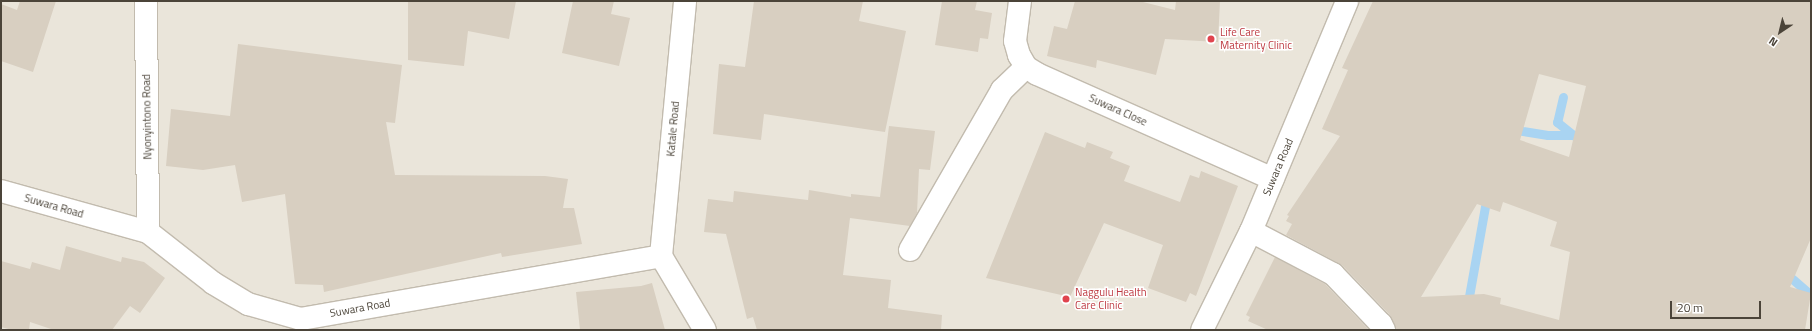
<!DOCTYPE html>
<style>
body{margin:0}
#map{position:relative;width:1812px;height:331px;overflow:hidden;background:#f6f3ec;font-family:"Titillium Web",sans-serif}
div>[style]{position:absolute}
.residential>*{inset:0;background:#eae5da;transform-origin:0 0}
.stream>*{height:9px;margin:-4.5px;padding:0 4.5px;transform-origin:4.5px;border-radius:4.5px;background:#a9d4f2}
.building>*{inset:0;background:#d8cfc1}
.roads{filter:drop-shadow(1px 0 #c2bbae) drop-shadow(-1px 0 #c2bbae) drop-shadow(0 1px #c2bbae) drop-shadow(0 -1px #c2bbae)}
.minor>*{height:22px;margin:-11px;padding:0 11px;transform-origin:11px;border-radius:11px;background:#fff}
.dots>*{width:11px;height:11px;translate:-50% -50%;box-sizing:border-box;border:2px solid #fff;border-radius:50%}
span{translate:-50% -50%;white-space:nowrap;text-align:center;line-height:1.15;-webkit-text-stroke:3px #fff;paint-order:stroke}
.health-label{font-size:11px;color:#be3a42}
.left{translate:0 -50%;text-align:left}
.street-label{font-size:11px;color:#4b4439}
.frame{position:absolute;inset:0;border:2px solid #4b4439;pointer-events:none}
.north{position:absolute;left:1760px;top:12px;width:40px;height:40px;-webkit-text-stroke:3px #fff;paint-order:stroke;rotate:215deg;font-size:11px;font-weight:700;line-height:16px;text-align:center;color:#4b4439}
.north::after{content:'';display:block;margin:auto;width:14px;height:18px;background:#4b4439;clip-path:polygon(50% 0,100% 100%,50% 72%,0 100%)}
.scale{position:absolute;left:1670px;top:301px;width:91px;height:18px;box-sizing:border-box;border:2px solid #4b4439;border-top:0;padding-left:5px;font-size:12px;line-height:14px;white-space:nowrap;color:#4b4439;-webkit-text-stroke:3px #fff;paint-order:stroke}
</style>
<div id="map">
<div class="residential">
<div style="left:1px;top:1px;width:1810px;height:329px"></div>
</div>
<div class="stream">
<div style="left:1563px;top:97px;width:26px;rotate:103deg"></div>
<div style="left:1557px;top:122px;width:22px;rotate:39deg"></div>
<div style="left:1510px;top:129px;width:38px;rotate:9deg"></div>
<div style="left:1548px;top:135px;width:35px"></div>
<div style="left:1789px;top:276px;width:29px;rotate:41deg"></div>
<div style="left:1463px;top:330px;width:137px;rotate:-79.9deg"></div>
</div>
<div class="building">
<div style="clip-path:polygon(20px 1px,56px 1px,33px 72px,1px 61px,1px 4px,17px 10px)"></div>
<div style="clip-path:polygon(408px 1px,516px 1px,509px 39px,468px 31px,464px 66px,408px 60px)"></div>
<div style="clip-path:polygon(573px 1px,614px 1px,611px 14px,630px 18px,619px 66px,562px 53px)"></div>
<div style="clip-path:polygon(754px 1px,863px 1px,859px 21px,906px 31px,885px 132px,764px 114px,761px 140px,713px 134px,719px 64px,745px 67px)"></div>
<div style="clip-path:polygon(942px 1px,977px 1px,975px 10px,992px 13px,988px 39px,980px 38px,978px 52px,935px 45px)"></div>
<div style="clip-path:polygon(1075px 1px,1139px 1px,1175px 10px,1176px 1px,1220px 1px,1218px 42px,1165px 39px,1156px 75px,1097px 60px,1096px 68px,1047px 56px,1054px 26px,1067px 29px)"></div>
<div style="clip-path:polygon(evenodd,1373px 1px,1811px 1px,1811px 238px,1790px 287px,1811px 293px,1805px 330px,1396px 330px,1390px 315px,1342px 265px,1286px 235px,1292px 224px,1286px 221px,1289px 216px,1287px 215px,1340px 136px,1322px 129px,1348px 70px,1342px 68px,1373px 1px,1539px 74px,1586px 86px,1569px 157px,1520px 140px,1539px 74px,1373px 1px,1503px 202px,1557px 222px,1550px 246px,1570px 252px,1559px 320px,1500px 304px,1501px 298px,1484px 294px,1421px 297px,1477px 204px,1500px 212px,1503px 202px)"></div>
<div style="clip-path:polygon(238px 44px,402px 65px,395px 123px,386px 122px,395px 175px,545px 176px,568px 179px,563px 208px,574px 208px,582px 244px,502px 257px,501px 253px,324px 292px,323px 285px,295px 284px,285px 194px,242px 202px,235px 165px,203px 170px,166px 166px,171px 109px,230px 116px)"></div>
<div style="clip-path:polygon(889px 126px,935px 131px,930px 170px,919px 169px,917px 213px,910px 226px,850px 218px,843px 275px,891px 280px,888px 308px,942px 315px,941px 330px,757px 330px,753px 317px,747px 319px,726px 234px,704px 232px,708px 199px,733px 202px,734px 191px,808px 200px,809px 190px,851px 197px,851px 194px,880px 197px)"></div>
<div style="clip-path:polygon(1045px 132px,1085px 148px,1087px 142px,1113px 152px,1110px 158px,1130px 166px,1124px 181px,1180px 202px,1190px 175px,1199px 178px,1201px 171px,1238px 186px,1196px 296px,1190px 293px,1186px 302px,1148px 288px,1163px 245px,1104px 223px,1070px 297px,986px 278px)"></div>
<div style="clip-path:polygon(66px 246px,121px 262px,122px 257px,144px 262px,165px 278px,140px 313px,130px 306px,112px 330px,54px 330px,30px 322px,29px 330px,12px 330px,1px 327px,1px 261px,30px 269px,32px 262px,60px 270px)"></div>
<div style="clip-path:polygon(1275px 257px,1325px 284px,1369px 330px,1268px 330px,1248px 321px,1250px 317px,1246px 315px)"></div>
<div style="clip-path:polygon(652px 283px,665px 330px,580px 330px,576px 292px,641px 286px)"></div>
</div>
<div class="roads">
<div class="minor">
<div style="left:146px;top:1px;width:231px;rotate:89.5deg"></div>
<div style="left:1020px;top:1px;width:40px;rotate:97.1deg"></div>
<div style="left:1015px;top:41px;width:15px;rotate:74deg"></div>
<div style="left:1019px;top:55px;width:14px;rotate:60deg"></div>
<div style="left:1026px;top:67px;width:13px;rotate:32deg"></div>
<div style="left:1037px;top:74px;width:258px;rotate:24deg"></div>
<div style="left:1px;top:191px;width:153px;rotate:15.6deg"></div>
<div style="left:148px;top:232px;width:83px;rotate:38.1deg"></div>
<div style="left:213px;top:283px;width:41px;rotate:31deg"></div>
<div style="left:248px;top:304px;width:55px;rotate:15.8deg"></div>
<div style="left:301px;top:319px;width:365px;rotate:-9.9deg"></div>
<div style="left:1251px;top:231px;width:93px;rotate:27.7deg"></div>
<div style="left:1333px;top:274px;width:69px;rotate:46.2deg"></div>
<div style="left:1381px;top:324px;width:7px;rotate:63deg"></div>
<div style="left:910px;top:250px;width:185px;rotate:-60.1deg"></div>
<div style="left:1002px;top:90px;width:33px;rotate:-44deg"></div>
<div style="left:661px;top:256px;width:256px;rotate:-84.6deg"></div>
<div style="left:661px;top:256px;width:86px;rotate:59.3deg"></div>
<div style="left:1202px;top:330px;width:110px;rotate:-63.7deg"></div>
<div style="left:1251px;top:231px;width:249px;rotate:-67.3deg"></div>
</div>
</div>
<div class="dots">
<div style="left:1211px;top:39px;background:#e0444e"></div>
<div style="left:1066px;top:299px;background:#e0444e"></div>
</div>
<div class="health-label">
<span class="left" style="left:1220px;top:39px">Life Care<br>Maternity Clinic</span>
<span class="left" style="left:1075px;top:299px">Naggulu Health<br>Care Clinic</span>
</div>
<div class="street-label">
<span style="left:1118px;top:110px;rotate:24deg">Suwara Close</span>
<span style="left:147px;top:117px;rotate:-91deg">Nyonyintono Road</span>
<span style="left:673px;top:129px;rotate:-85deg">Katale Road</span>
<span style="left:1278px;top:167px;rotate:-67deg">Suwara Road</span>
<span style="left:54px;top:206px;rotate:16deg">Suwara Road</span>
<span style="left:360px;top:308px;rotate:-10deg">Suwara Road</span>
</div>
<div class="frame"></div>
<div class="north">N</div>
<div class="scale">20 m</div>
</div>
